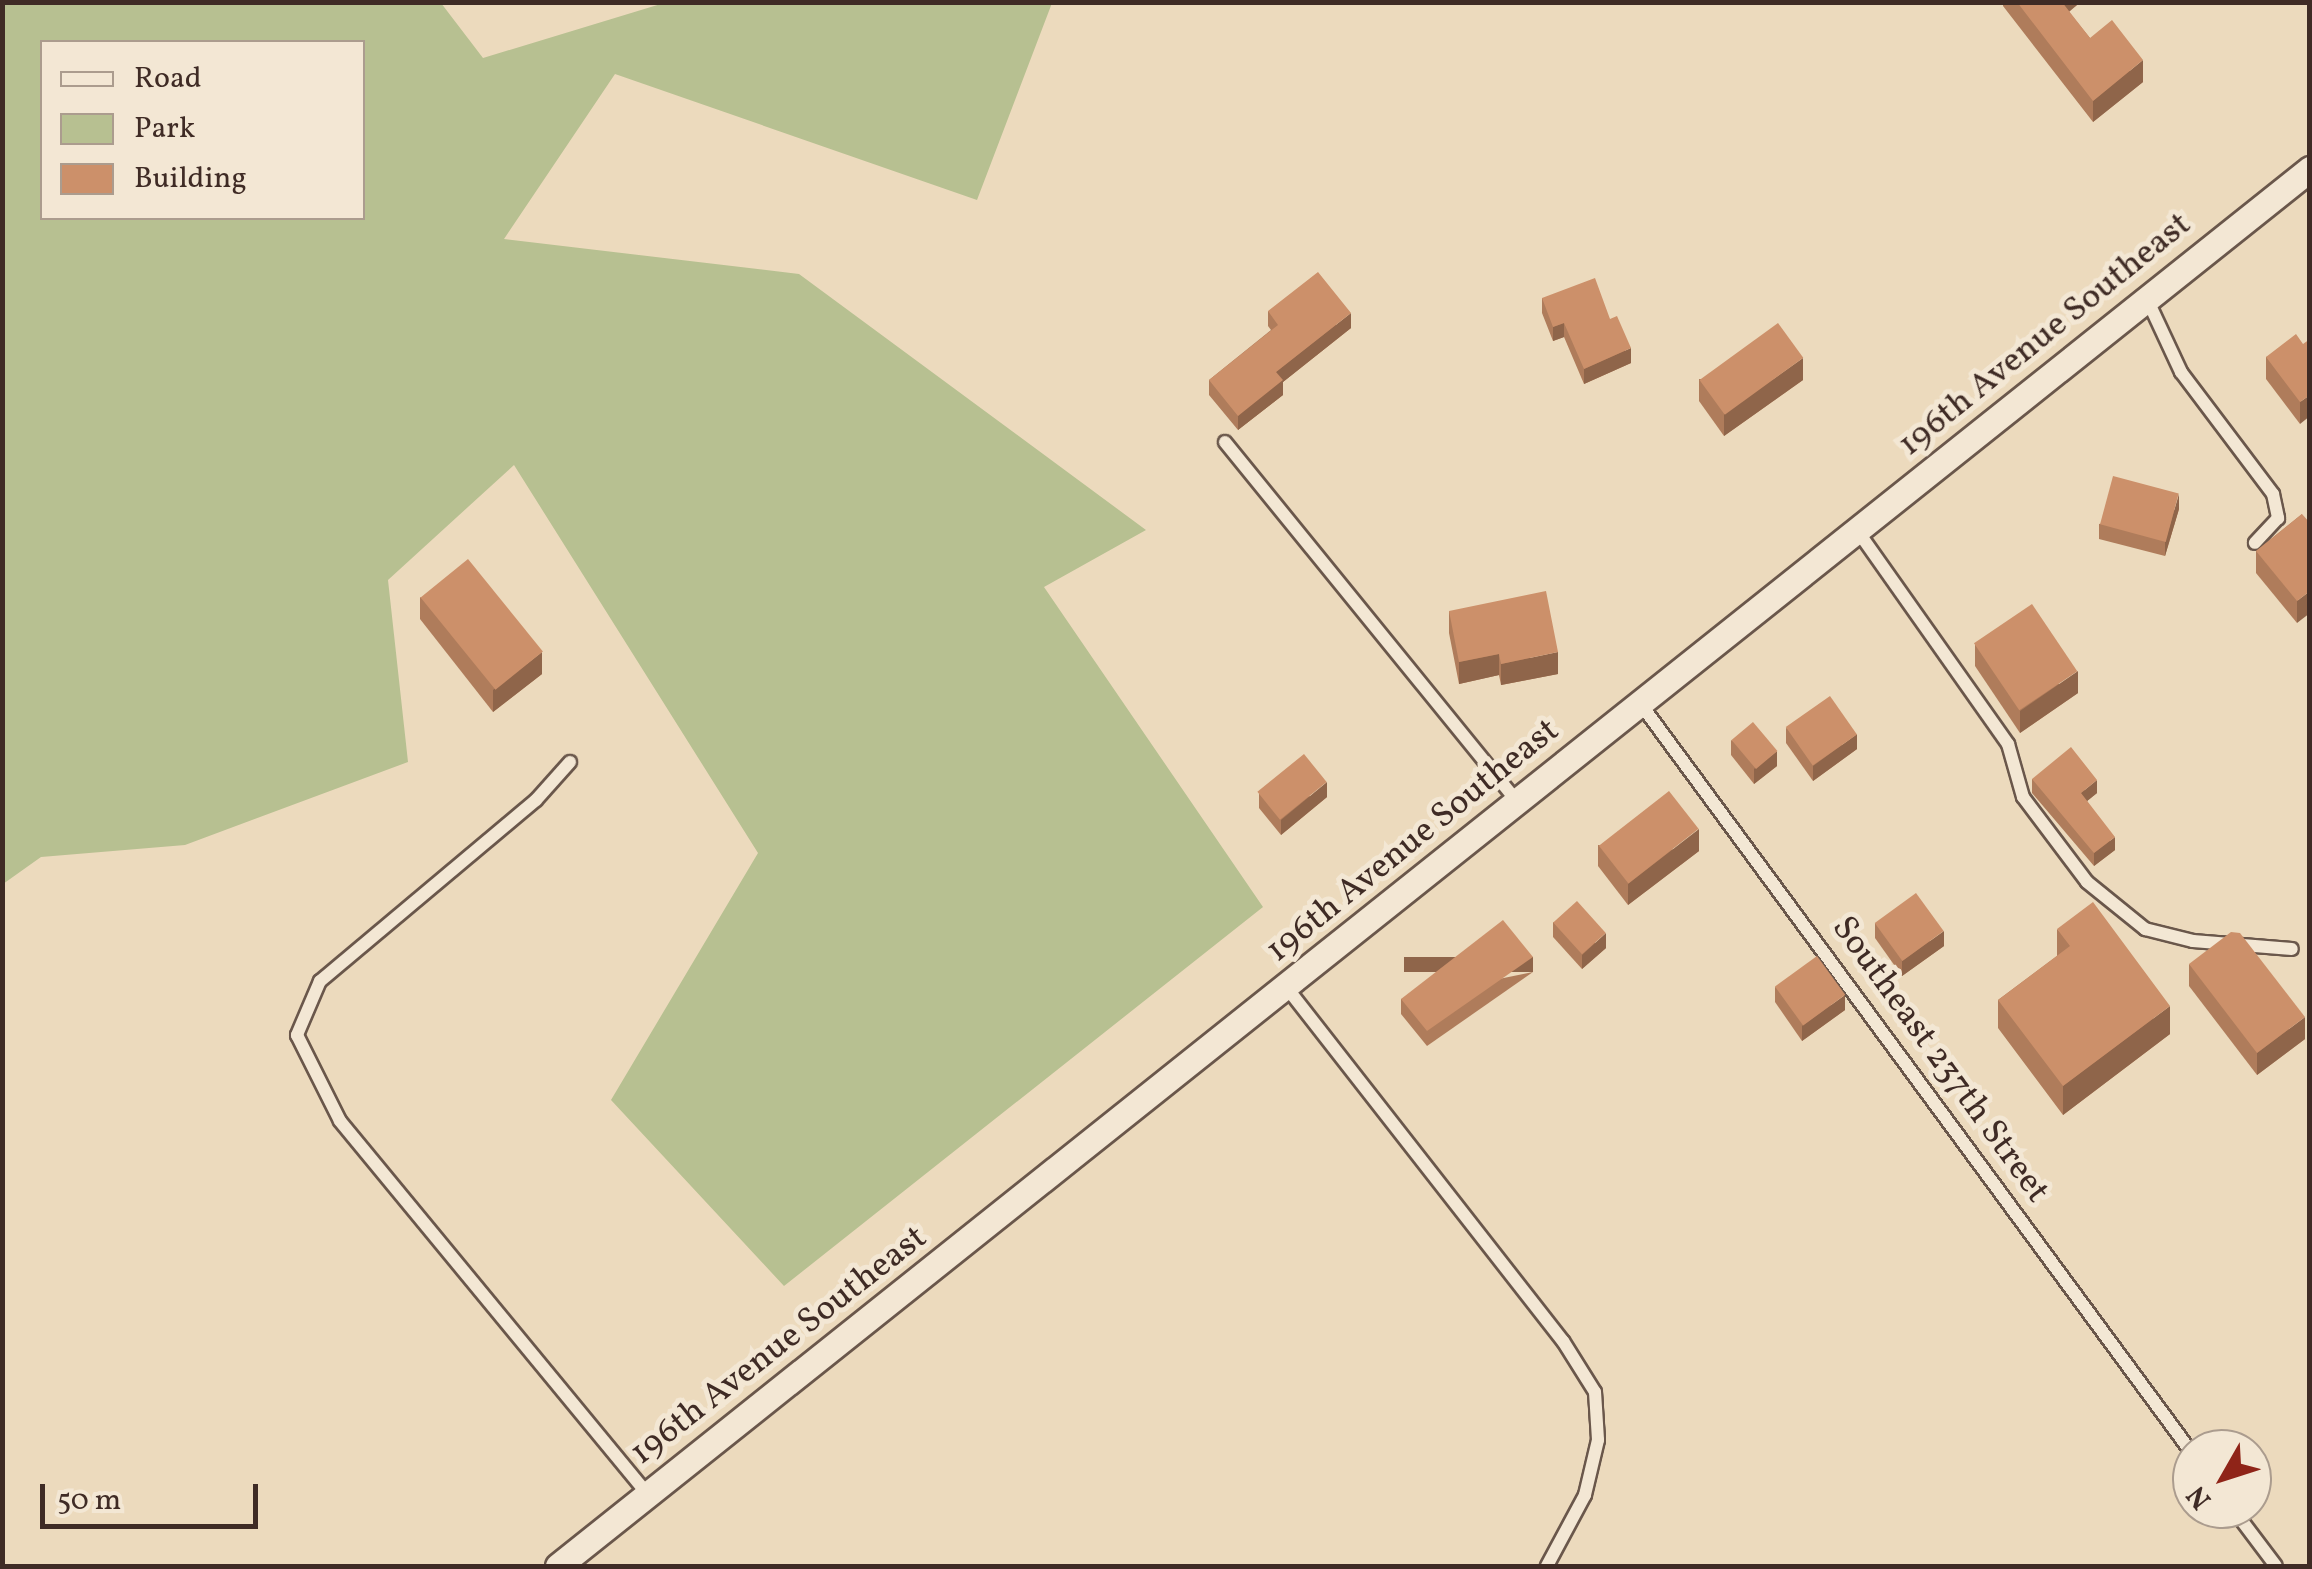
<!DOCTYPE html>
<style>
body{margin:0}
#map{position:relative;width:2312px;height:1569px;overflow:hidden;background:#ecdabd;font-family:Vollkorn,serif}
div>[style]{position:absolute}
.green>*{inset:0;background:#b7c091}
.roads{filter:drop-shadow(2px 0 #6a574b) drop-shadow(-2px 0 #6a574b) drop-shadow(0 2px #6a574b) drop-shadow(0 -2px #6a574b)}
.service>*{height:12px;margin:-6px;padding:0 6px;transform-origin:6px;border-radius:6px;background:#f3e7d4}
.minor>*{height:25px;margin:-12.5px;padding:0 12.5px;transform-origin:12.5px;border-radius:12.5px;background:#f3e7d4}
.wall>*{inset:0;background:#af7c5b}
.shaded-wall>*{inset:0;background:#8f654a;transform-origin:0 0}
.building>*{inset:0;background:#cc906a;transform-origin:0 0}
span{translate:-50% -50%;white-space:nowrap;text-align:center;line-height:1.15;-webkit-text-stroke:10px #f3e7d4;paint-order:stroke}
.street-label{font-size:35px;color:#3f2b25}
.frame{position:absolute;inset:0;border:5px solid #3f2b25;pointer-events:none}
.legend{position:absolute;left:40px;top:40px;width:325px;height:180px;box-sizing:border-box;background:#f3e7d4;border:2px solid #ab9c8e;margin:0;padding:12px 18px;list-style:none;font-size:30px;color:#3f2b25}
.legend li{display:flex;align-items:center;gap:20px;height:50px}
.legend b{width:50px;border:2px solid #ab9c8e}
.north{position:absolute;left:2172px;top:1429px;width:100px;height:100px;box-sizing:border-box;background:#f3e7d4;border:2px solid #ab9c8e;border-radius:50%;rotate:231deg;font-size:28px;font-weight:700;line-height:40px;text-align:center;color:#3f2b25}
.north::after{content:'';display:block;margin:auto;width:35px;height:45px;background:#8f2418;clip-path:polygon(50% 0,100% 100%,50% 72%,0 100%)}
.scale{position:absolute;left:40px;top:1484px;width:218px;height:45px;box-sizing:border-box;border:5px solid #3f2b25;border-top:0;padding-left:12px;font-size:30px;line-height:35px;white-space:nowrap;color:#3f2b25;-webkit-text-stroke:8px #f3e7d4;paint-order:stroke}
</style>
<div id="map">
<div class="green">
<div style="clip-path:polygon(evenodd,3px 2px,441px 3px,483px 58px,664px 3px,1052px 3px,977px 200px,615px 74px,504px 239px,799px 274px,1146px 530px,1044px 587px,1263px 907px,784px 1286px,611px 1100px,758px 853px,514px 465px,388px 580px,408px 762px,185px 845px,41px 857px,3px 884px,3px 2px,42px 42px,362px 42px,362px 218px,42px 218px,42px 42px)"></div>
</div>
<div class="roads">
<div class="service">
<div style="left:2147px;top:299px;width:81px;rotate:65deg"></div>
<div style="left:2181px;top:372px;width:153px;rotate:53deg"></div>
<div style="left:2273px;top:494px;width:25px;rotate:78deg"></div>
<div style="left:2278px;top:518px;width:34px;rotate:133deg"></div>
<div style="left:1225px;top:442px;width:464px;rotate:50.9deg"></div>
<div style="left:1857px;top:530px;width:262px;rotate:54.8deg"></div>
<div style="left:2008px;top:744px;width:55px;rotate:74.2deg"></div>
<div style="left:2023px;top:797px;width:106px;rotate:53deg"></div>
<div style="left:2087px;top:882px;width:75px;rotate:39deg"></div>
<div style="left:2145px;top:929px;width:49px;rotate:14deg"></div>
<div style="left:2193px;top:941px;width:99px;rotate:4.6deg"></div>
<div style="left:1640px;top:703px;width:931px;rotate:53.65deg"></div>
<div style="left:570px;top:762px;width:51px;rotate:131.8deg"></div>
<div style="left:536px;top:800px;width:282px;rotate:140deg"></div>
<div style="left:320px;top:981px;width:59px;rotate:113.1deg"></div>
<div style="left:297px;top:1035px;width:96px;rotate:63.4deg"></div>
<div style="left:340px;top:1121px;width:484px;rotate:50.5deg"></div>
<div style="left:1287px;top:988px;width:448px;rotate:52deg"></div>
<div style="left:1563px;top:1341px;width:60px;rotate:57.9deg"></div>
<div style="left:1595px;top:1392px;width:48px;rotate:86.4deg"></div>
<div style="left:1598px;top:1440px;width:57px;rotate:103.3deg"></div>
<div style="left:1585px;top:1495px;width:81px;rotate:118.2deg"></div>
<div style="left:2233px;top:1509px;width:71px;rotate:53deg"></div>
</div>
<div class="minor">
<div style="left:558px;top:1566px;width:2241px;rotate:-38.57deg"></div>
</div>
</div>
<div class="wall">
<div style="clip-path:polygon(2003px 2px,2077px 2px,2077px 5px,2069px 12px,2090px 38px,2143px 82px,2093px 122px,2003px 6px)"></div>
<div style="clip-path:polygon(1542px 298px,1610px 319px,1631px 363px,1584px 384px,1564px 337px,1553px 341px,1542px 313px)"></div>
<div style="clip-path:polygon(1268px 311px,1351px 328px,1283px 382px,1283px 395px,1238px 430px,1209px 395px,1209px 380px,1271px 330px,1268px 326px)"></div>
<div style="clip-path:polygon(2303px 344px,2300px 424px,2266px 379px,2266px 357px)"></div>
<div style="clip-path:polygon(1699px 379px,1803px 380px,1724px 436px,1699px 401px)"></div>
<div style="clip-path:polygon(2179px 509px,2165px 556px,2099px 539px,2099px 524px)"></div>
<div style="clip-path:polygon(2302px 514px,2297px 623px,2256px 573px,2256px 551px)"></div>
<div style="clip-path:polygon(420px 597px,542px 674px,493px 712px,420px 619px)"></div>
<div style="clip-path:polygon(1449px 611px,1558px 674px,1501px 685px,1499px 675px,1459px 684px,1449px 633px)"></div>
<div style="clip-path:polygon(1975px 644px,2078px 693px,2020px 733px,1975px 666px)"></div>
<div style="clip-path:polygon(1786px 728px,1857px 749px,1813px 781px,1786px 743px)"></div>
<div style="clip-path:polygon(1731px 740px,1777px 766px,1754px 784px,1731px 755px)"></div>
<div style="clip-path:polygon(2032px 779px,2097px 793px,2087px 801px,2115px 850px,2094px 866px,2032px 793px)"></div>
<div style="clip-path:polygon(1259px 794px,1327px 797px,1281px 835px,1259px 808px)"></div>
<div style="clip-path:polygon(1598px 845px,1699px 851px,1628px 905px,1598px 866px)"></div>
<div style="clip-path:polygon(1553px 922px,1606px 948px,1582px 969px,1553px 937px)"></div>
<div style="clip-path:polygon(1875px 923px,1944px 946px,1902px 976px,1875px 938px)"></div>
<div style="clip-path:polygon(2057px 929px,2170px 1034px,2063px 1115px,1998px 1028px,1998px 1000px,2057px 956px)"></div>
<div style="clip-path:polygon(2189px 964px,2305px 1039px,2257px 1075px,2189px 986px)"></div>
<div style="clip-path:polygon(1533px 972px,1427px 1046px,1401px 1014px,1401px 999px)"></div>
<div style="clip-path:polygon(1775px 987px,1845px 1010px,1802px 1041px,1775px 1002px)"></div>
</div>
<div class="shaded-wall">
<div style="clip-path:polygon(2058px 2px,2077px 2px,2077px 5px,2058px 20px)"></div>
<div style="clip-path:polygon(2143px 60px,2143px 82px,2093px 122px,2093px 101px)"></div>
<div style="clip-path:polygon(1351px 313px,1351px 328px,1283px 382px,1283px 395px,1238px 430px,1238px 416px,1276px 372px)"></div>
<div style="clip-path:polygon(1564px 323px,1564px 337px,1553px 341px,1553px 327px)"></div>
<div style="clip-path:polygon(1631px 348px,1631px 363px,1584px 384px,1584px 369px)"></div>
<div style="clip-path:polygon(1803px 358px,1803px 380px,1724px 436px,1724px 414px)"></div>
<div style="clip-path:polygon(2310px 395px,2310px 416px,2300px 424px,2300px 402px)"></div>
<div style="clip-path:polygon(2179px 494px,2179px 509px,2165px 556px,2165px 542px)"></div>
<div style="clip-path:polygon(2310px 591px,2310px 613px,2297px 623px,2297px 601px)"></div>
<div style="clip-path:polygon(542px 652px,542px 674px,493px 712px,493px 690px)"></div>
<div style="clip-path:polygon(1558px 652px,1558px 674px,1501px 685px,1501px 664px)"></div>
<div style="clip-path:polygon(1499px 654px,1499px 675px,1459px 684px,1459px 662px)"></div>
<div style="clip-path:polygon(2078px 671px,2078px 693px,2020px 733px,2020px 711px)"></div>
<div style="clip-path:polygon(1857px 734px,1857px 749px,1813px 781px,1813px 766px)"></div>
<div style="clip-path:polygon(1777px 751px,1777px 766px,1754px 784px,1754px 769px)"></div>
<div style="clip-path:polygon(2097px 780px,2097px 793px,2081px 806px,2081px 793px)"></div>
<div style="clip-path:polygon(1327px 782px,1327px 797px,1281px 835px,1281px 820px)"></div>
<div style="clip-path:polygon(1699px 829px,1699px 851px,1628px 905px,1628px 884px)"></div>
<div style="clip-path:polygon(2115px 837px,2115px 850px,2094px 866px,2094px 853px)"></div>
<div style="clip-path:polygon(1944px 931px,1944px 946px,1902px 976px,1902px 961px)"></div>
<div style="clip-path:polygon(1606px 933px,1606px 948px,1582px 969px,1582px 955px)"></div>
<div style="left:1533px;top:957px;width:15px;height:129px;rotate:90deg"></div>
<div style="clip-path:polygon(1845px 995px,1845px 1010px,1802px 1041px,1802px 1026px)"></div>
<div style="clip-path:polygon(2170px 1006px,2170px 1034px,2063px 1115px,2063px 1086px)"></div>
<div style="clip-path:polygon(2305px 1017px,2305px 1039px,2257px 1075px,2257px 1053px)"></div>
</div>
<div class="building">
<div style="clip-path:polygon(2017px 2px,2062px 2px,2090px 38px,2112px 20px,2143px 60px,2093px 101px)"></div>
<div style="clip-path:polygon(1318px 272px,1351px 313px,1276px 372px,1283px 380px,1238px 416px,1209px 380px,1278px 325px,1268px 311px)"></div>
<div style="clip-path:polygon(1595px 278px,1610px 319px,1617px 316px,1631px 348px,1584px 369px,1564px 323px,1553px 327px,1542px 298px)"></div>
<div style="left:1778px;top:323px;width:43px;height:97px;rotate:54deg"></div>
<div style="clip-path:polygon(2296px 334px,2303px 344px,2310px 339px,2310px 395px,2300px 402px,2266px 357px)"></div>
<div style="left:2113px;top:476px;width:68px;height:50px;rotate:15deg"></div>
<div style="clip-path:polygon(2302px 514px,2310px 523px,2310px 591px,2297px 601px,2256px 551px)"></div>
<div style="left:468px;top:559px;width:119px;height:61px;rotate:51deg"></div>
<div style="clip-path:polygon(1546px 591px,1558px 652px,1501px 664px,1499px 654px,1459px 662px,1449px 611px)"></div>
<div style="left:2032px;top:604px;width:81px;height:70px;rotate:56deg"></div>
<div style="left:1830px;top:696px;width:47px;height:54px;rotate:55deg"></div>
<div style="left:1753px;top:722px;width:38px;height:28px;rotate:50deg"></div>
<div style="clip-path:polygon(2071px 747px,2097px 780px,2081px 793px,2115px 837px,2094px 853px,2032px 779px)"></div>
<div style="left:1304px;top:754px;width:36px;height:60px;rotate:51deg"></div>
<div style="left:1669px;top:791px;width:48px;height:89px;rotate:52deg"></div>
<div style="left:1916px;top:893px;width:47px;height:51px;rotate:54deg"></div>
<div style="left:1577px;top:901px;width:43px;height:32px;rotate:48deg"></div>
<div style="clip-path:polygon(2093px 902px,2170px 1006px,2063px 1086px,1998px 1000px,2070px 946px,2057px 929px)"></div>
<div style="clip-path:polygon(1503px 920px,1533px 957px,1427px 1031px,1401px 999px)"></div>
<div style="clip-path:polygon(2231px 932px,2240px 933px,2305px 1017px,2257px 1053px,2189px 964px)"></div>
<div style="left:1817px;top:956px;width:48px;height:52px;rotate:54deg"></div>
</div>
<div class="street-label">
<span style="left:2045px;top:335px;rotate:-39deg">196th Avenue Southeast</span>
<span style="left:1413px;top:841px;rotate:-39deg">196th Avenue Southeast</span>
<span style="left:1940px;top:1060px;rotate:54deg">Southeast 237th Street</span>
<span style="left:779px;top:1346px;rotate:-38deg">196th Avenue Southeast</span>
</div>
<div class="frame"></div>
<ul class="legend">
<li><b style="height:12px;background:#f3e7d4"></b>Road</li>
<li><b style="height:28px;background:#b7c091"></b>Park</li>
<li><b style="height:28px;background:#cc906a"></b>Building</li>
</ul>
<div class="north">N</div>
<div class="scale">50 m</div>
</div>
